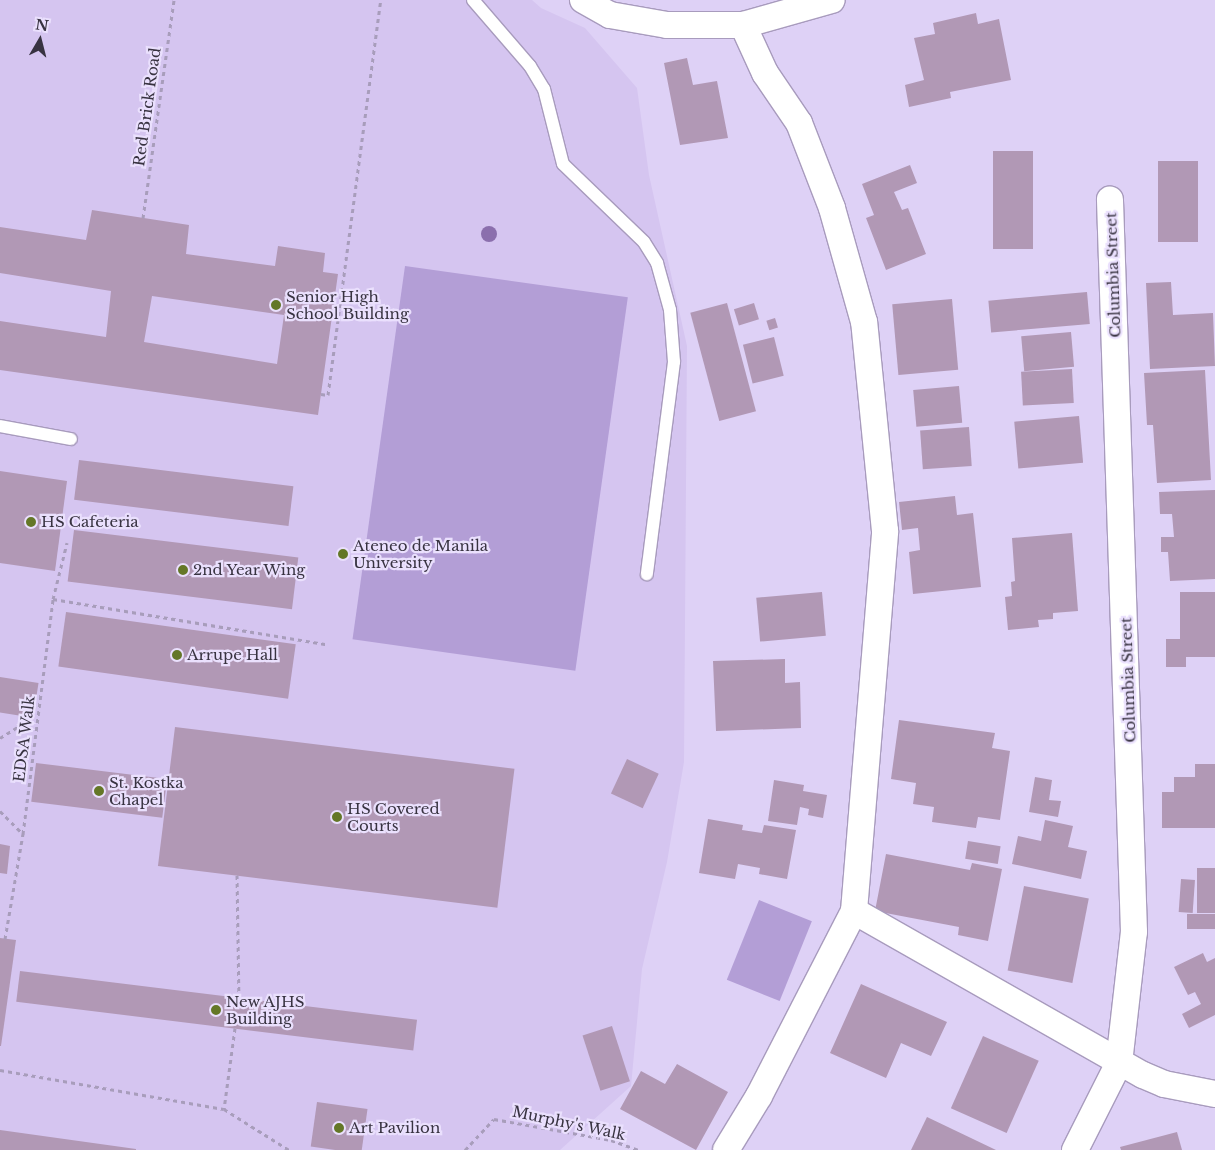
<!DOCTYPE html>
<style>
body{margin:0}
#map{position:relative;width:1215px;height:1150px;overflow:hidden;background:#ded1f6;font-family:"Libre Baskerville",serif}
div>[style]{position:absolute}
.built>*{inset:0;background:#d5c5f0}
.green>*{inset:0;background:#b39ed6;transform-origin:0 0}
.building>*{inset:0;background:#b198b5;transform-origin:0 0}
.path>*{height:3px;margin-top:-1.5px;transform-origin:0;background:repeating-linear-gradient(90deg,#a89dbb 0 4px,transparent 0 8px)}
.roads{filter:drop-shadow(1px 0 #a89bbd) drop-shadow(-1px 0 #a89bbd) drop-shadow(0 1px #a89bbd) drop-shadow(0 -1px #a89bbd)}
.service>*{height:12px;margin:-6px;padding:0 6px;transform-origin:6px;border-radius:6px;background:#fff}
.minor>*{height:26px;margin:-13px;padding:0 13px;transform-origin:13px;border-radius:13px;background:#fff}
.trees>*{width:16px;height:16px;margin:-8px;border-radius:50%;background:#8b6fad}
.dots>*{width:14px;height:14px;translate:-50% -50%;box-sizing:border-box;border:2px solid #eae0fd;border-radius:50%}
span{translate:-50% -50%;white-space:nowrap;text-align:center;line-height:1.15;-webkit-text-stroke:4.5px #eae0fd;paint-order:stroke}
.street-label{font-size:15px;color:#383341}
.poi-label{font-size:15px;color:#383341}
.left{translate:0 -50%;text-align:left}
.north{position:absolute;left:15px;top:15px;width:50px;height:50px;-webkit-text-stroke:4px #eae0fd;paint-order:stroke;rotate:8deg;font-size:14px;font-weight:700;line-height:20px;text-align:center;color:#383341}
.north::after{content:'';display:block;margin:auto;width:18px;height:22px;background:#383341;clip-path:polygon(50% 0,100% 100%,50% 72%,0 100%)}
</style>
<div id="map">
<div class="built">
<div style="clip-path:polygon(0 0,532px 0,541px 8px,585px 28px,637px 88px,649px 175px,687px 346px,684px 762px,667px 862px,642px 969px,631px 1086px,560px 1150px,0 1150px)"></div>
</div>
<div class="green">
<div style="left:405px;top:266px;width:225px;height:377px;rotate:8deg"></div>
<div style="left:759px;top:900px;width:57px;height:86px;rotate:22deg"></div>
</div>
<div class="building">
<div style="clip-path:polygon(976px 13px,978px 24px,999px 19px,1011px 80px,950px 92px,951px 98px,909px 107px,905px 85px,924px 80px,914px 38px,935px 34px,933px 23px)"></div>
<div style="clip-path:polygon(687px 58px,693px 85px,717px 81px,728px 138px,680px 145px,664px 63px)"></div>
<div style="left:1033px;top:151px;width:98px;height:40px;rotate:90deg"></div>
<div style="left:1158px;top:161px;width:40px;height:81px"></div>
<div style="clip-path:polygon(910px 165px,917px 183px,894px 192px,902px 210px,908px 208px,926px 254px,886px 270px,866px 218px,874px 215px,862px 184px)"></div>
<div style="clip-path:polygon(evenodd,92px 210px,189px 225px,186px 254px,275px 266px,278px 246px,325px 253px,323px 272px,338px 274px,318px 415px,0 370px,0 321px,106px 337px,111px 291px,0 273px,0 227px,86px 240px,92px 210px,152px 296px,284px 315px,277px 364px,144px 342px,152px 296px)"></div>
<div style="clip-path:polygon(1171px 282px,1173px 315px,1213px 313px,1215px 366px,1150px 369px,1146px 283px)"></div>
<div style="left:1087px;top:292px;width:32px;height:99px;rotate:85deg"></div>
<div style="left:952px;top:299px;width:71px;height:60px;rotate:85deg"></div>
<div style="left:727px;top:303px;width:112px;height:38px;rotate:75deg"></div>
<div style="left:754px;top:303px;width:17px;height:21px;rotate:73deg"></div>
<div style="left:775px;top:318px;width:10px;height:9px;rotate:73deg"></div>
<div style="left:1071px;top:332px;width:35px;height:50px;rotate:85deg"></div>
<div style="left:774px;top:337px;width:40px;height:32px;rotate:76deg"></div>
<div style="left:1072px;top:369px;width:34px;height:51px;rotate:87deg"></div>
<div style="clip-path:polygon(1205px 370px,1211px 480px,1157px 483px,1153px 425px,1147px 425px,1144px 373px)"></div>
<div style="left:959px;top:386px;width:37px;height:46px;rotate:85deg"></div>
<div style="left:1079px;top:416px;width:47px;height:65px;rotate:85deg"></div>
<div style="left:969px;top:427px;width:39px;height:49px;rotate:86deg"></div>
<div style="left:79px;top:460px;width:216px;height:40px;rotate:7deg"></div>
<div style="clip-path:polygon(0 471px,67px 481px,55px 571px,0 563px)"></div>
<div style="clip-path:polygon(1215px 490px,1215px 579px,1170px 581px,1168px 552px,1161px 552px,1161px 537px,1174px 537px,1172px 514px,1160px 514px,1159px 492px)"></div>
<div style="clip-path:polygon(955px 496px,957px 515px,973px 513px,981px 587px,913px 594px,909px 552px,920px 550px,918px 528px,902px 530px,899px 502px)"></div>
<div style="left:74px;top:530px;width:226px;height:52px;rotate:7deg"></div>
<div style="clip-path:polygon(1072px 533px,1078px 611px,1053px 613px,1053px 619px,1038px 620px,1039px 627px,1008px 630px,1005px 597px,1012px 596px,1011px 582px,1015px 581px,1012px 538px)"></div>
<div style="left:822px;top:592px;width:44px;height:66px;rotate:85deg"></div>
<div style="clip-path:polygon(1180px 592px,1215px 592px,1215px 657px,1186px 657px,1186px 667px,1166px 667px,1166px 639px,1180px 639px)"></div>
<div style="left:66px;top:612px;width:232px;height:55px;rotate:8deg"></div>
<div style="clip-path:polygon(785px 659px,785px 683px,800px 682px,801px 728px,716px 731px,713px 661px)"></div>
<div style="left:0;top:677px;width:39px;height:35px;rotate:9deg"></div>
<div style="clip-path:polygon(899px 720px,995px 733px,992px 748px,1010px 751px,1000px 820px,978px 817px,976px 828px,932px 822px,934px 807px,913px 804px,916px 783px,891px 779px)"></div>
<div style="left:175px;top:727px;width:342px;height:140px;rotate:7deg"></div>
<div style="left:627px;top:759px;width:35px;height:38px;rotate:25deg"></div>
<div style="left:36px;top:763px;width:132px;height:39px;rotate:7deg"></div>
<div style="clip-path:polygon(1195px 764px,1215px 764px,1215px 828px,1162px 828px,1162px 792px,1174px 792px,1174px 777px,1195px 777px)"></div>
<div style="clip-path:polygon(1035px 777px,1052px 780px,1049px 800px,1061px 801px,1058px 817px,1029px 812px)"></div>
<div style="clip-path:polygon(774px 780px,804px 785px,803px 791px,827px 795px,823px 818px,808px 815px,809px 809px,800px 807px,797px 825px,768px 821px)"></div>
<div style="clip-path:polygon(708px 819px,743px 825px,742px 830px,762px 833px,764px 825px,796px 830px,787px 879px,759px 874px,760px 868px,738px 864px,735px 879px,699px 873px)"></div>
<div style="clip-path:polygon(1045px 820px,1073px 826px,1068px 847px,1087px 851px,1081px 879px,1012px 864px,1018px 836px,1041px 841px)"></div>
<div style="left:968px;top:841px;width:33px;height:18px;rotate:9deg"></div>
<div style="clip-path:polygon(0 844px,10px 846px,7px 874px,0 873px)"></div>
<div style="clip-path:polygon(886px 854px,970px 870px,972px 863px,1002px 869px,988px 941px,958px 935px,959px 927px,875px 911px)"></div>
<div style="left:1197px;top:868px;width:18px;height:45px"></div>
<div style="left:1181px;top:879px;width:14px;height:33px;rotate:4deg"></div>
<div style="left:1024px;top:886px;width:66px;height:86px;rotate:11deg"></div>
<div style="left:1187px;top:914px;width:28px;height:15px"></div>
<div style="clip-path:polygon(0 938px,16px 940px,1px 1046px,0 1046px)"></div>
<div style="clip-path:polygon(1203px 953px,1207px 962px,1215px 958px,1215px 1015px,1189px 1028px,1182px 1014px,1201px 1004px,1195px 992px,1188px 995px,1174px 967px)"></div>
<div style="left:20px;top:971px;width:400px;height:31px;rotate:7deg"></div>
<div style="clip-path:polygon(861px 984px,947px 1022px,931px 1056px,901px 1043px,886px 1078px,830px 1053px)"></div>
<div style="left:612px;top:1026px;width:58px;height:31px;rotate:72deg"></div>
<div style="left:983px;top:1036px;width:61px;height:79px;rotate:24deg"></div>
<div style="clip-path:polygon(677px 1064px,728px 1092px,696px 1150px,620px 1109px,641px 1071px,665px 1084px)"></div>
<div style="left:317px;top:1102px;width:51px;height:45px;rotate:8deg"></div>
<div style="clip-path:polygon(927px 1117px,996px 1150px,911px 1150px)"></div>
<div style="clip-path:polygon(0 1130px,136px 1149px,136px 1150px,0 1150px)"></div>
<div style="clip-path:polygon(1177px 1132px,1182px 1150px,1121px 1150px,1120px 1147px)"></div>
</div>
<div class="path">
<div style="left:143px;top:218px;width:220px;rotate:-81.9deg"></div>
<div style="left:321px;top:394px;width:7px;rotate:8deg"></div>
<div style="left:328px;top:395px;width:399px;rotate:-82.4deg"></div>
<div style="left:53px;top:599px;width:277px;rotate:9.4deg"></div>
<div style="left:0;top:738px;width:40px;rotate:-32deg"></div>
<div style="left:0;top:811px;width:33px;rotate:45deg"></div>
<div style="left:237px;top:875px;width:122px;rotate:89.1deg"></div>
<div style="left:5px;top:939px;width:107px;rotate:-80.3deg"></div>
<div style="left:23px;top:834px;width:237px;rotate:-82.7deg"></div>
<div style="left:53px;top:599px;width:58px;rotate:-76deg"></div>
<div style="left:235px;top:1028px;width:82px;rotate:97.7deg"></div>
<div style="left:224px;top:1109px;width:77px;rotate:32.2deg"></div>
<div style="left:0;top:1070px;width:227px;rotate:9.9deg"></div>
<div style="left:465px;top:1150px;width:42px;rotate:-46.9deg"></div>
<div style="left:494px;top:1119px;width:119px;rotate:10.2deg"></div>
<div style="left:611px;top:1140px;width:30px;rotate:20deg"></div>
</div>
<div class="roads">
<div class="service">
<div style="left:473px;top:0;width:87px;rotate:49.2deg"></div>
<div style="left:530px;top:66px;width:27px;rotate:59deg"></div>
<div style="left:544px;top:89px;width:77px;rotate:75.8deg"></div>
<div style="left:563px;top:164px;width:112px;rotate:43.9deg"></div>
<div style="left:644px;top:242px;width:25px;rotate:58deg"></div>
<div style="left:657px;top:263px;width:49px;rotate:74.5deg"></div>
<div style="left:670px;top:310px;width:52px;rotate:85.6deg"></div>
<div style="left:674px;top:362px;width:214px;rotate:97.3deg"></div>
<div style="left:0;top:426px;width:72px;rotate:10.4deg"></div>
</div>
<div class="minor">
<div style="left:583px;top:0;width:31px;rotate:29deg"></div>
<div style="left:610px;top:15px;width:58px;rotate:10deg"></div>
<div style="left:667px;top:25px;width:76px"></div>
<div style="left:743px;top:25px;width:92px;rotate:-15.7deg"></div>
<div style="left:854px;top:911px;width:332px;rotate:29.6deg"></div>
<div style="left:1143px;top:1075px;width:23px;rotate:23deg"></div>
<div style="left:1164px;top:1084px;width:52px;rotate:11.1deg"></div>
<div style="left:726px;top:1150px;width:63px;rotate:-58.6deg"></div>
<div style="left:759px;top:1096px;width:208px;rotate:-62.8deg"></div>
<div style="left:854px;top:911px;width:381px;rotate:-85.3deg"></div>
<div style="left:885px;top:531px;width:210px;rotate:-95.7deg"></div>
<div style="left:864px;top:322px;width:118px;rotate:-105.7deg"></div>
<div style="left:832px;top:208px;width:91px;rotate:-111.2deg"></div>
<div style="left:799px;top:123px;width:60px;rotate:-124.2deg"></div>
<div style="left:765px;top:73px;width:53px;rotate:-114.6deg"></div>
<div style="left:1075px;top:1150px;width:97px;rotate:-63.2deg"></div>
<div style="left:1119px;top:1063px;width:132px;rotate:-83.5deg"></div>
<div style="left:1134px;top:932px;width:733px;rotate:-91.88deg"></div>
</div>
</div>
<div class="trees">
<div style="left:489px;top:234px"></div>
</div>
<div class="dots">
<div style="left:276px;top:305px;background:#647727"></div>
<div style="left:31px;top:522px;background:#647727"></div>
<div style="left:343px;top:554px;background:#647727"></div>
<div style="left:183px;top:570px;background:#647727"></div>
<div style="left:177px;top:655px;background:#647727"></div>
<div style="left:99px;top:791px;background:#647727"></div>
<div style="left:337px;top:817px;background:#647727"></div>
<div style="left:216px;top:1010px;background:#647727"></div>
<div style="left:339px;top:1128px;background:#647727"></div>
</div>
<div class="street-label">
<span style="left:147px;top:107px;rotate:-82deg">Red Brick Road</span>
<span style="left:1113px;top:275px;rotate:-92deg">Columbia Street</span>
<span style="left:1128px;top:680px;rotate:-92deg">Columbia Street</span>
<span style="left:24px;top:739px;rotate:-83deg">EDSA Walk</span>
<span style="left:569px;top:1123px;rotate:12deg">Murphy's Walk</span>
</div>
<div class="poi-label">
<span class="left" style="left:286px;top:305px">Senior High<br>School Building</span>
<span class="left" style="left:41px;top:522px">HS Cafeteria</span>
<span class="left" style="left:353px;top:554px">Ateneo de Manila<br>University</span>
<span class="left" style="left:193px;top:570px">2nd Year Wing</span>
<span class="left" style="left:187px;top:655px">Arrupe Hall</span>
<span class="left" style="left:109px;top:791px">St. Kostka<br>Chapel</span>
<span class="left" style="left:347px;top:817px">HS Covered<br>Courts</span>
<span class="left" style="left:226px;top:1010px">New AJHS<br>Building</span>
<span class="left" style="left:349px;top:1128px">Art Pavilion</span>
</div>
<div class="north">N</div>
</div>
